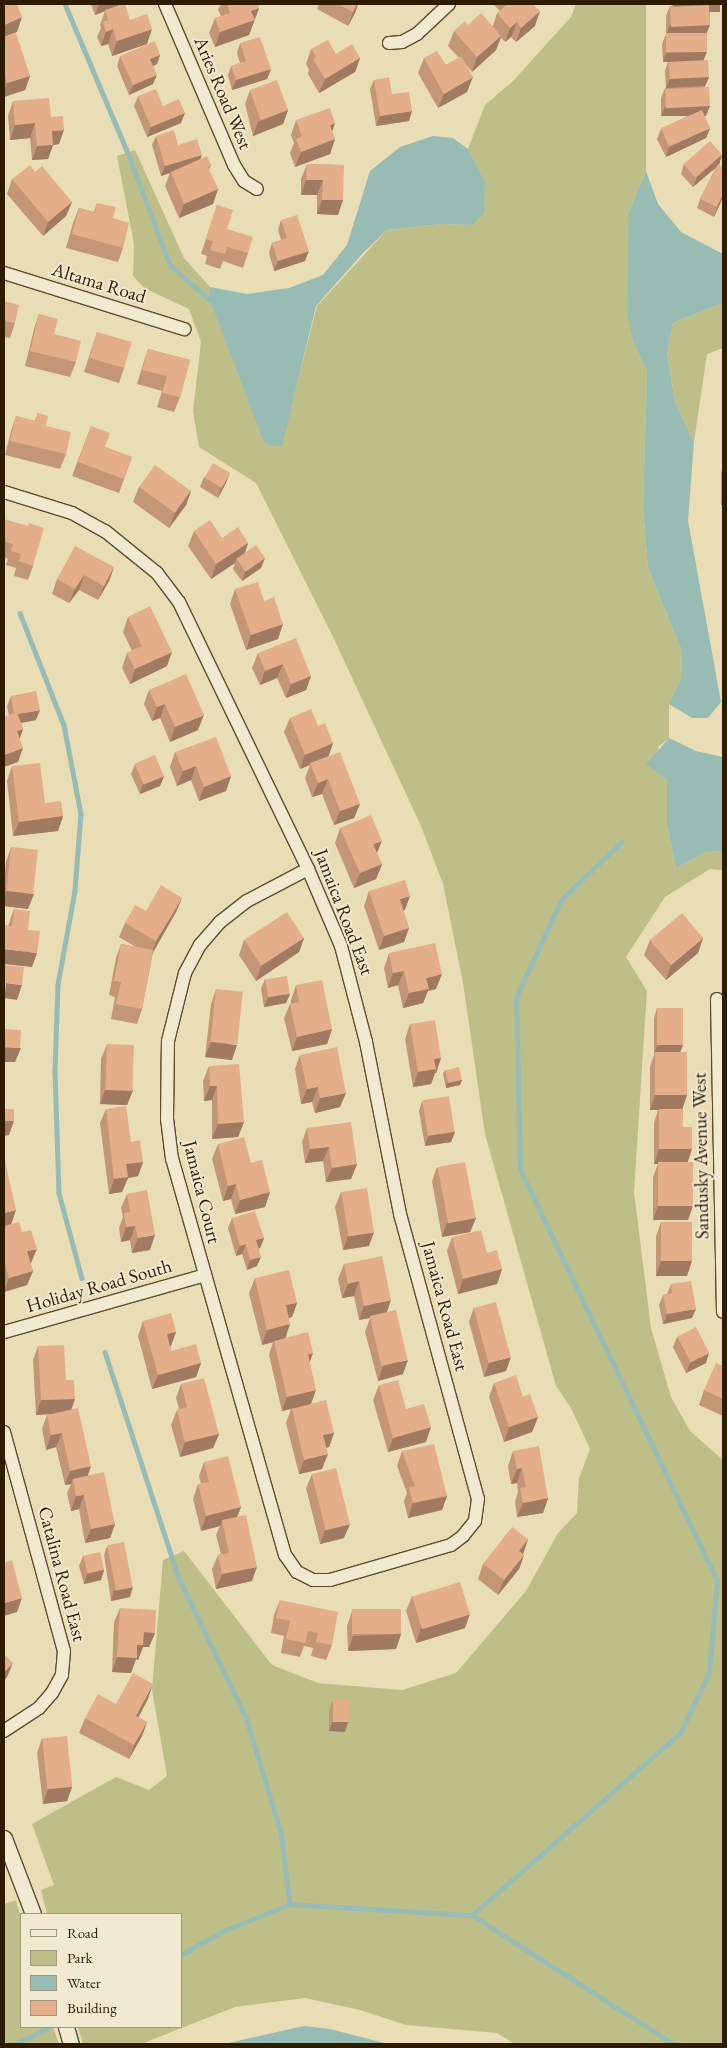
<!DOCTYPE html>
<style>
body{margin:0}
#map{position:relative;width:727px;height:2048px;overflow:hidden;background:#e9ddb6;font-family:"EB Garamond",serif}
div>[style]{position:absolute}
.green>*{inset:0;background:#bebf88}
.water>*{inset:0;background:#98bbb4}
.stream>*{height:4.5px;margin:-2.25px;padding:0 2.25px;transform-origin:2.25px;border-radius:2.25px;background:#98bbb4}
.roads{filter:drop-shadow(1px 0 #5e4c2e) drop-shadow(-1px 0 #5e4c2e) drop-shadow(0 1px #5e4c2e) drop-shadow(0 -1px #5e4c2e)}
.minor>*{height:12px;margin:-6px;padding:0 6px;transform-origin:6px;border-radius:6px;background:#f1e9d0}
.tertiary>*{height:15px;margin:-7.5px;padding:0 7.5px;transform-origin:7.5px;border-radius:7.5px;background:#f1e9d0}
.wall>*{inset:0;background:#c49678}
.shaded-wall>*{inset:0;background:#a07a61;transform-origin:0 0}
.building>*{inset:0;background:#e4ae8b;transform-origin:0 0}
span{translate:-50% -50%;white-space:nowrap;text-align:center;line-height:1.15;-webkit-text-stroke:4px #f1e9d0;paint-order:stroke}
.street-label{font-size:19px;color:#2f1b00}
.frame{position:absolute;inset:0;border:5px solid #2f1b00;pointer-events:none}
.legend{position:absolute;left:20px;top:1913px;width:162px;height:115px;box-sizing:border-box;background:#f1e9d0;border:1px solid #a3977d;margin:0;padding:6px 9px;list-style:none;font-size:15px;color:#2f1b00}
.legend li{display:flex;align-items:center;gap:10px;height:25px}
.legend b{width:25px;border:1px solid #a3977d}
</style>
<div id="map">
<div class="green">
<div style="clip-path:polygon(576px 4px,646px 4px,646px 171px,629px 212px,634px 344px,647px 372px,643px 508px,648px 568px,682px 651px,681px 678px,669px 704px,669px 738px,658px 747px,667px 780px,667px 825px,676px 868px,706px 852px,723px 851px,723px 870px,710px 869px,665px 897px,626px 957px,647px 991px,634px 1192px,651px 1328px,671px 1397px,690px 1431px,723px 1460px,723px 2044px,515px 2044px,497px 2033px,406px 2025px,360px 2010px,305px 1998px,235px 2007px,141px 2044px,83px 2044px,78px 2027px,181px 2027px,181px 1914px,47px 1914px,41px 1890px,54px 1885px,32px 1824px,116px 1777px,149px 1790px,167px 1776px,152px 1690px,163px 1560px,184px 1551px,272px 1665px,318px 1683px,402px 1690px,456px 1673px,526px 1591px,558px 1533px,577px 1513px,579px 1478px,590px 1449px,571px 1408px,556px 1386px,485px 1134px,463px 983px,443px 884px,421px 826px,334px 639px,256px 483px,199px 447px,193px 411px,201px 342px,189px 309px,144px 288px,133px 276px,134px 244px,117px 156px,135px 150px,184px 258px,210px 287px,210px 300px,281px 446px,317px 306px,387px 230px,441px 224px,472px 225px,485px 181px,468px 149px,485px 105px,514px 80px,571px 17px)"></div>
<div style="clip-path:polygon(723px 303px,723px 348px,707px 354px,694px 442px,675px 402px,667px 352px,673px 323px)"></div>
<div style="clip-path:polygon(16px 1900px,21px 1918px,21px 2027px,53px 2027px,59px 2044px,4px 2044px,4px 1904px)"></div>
</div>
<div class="water">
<div style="clip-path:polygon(433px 136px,453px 138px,468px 149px,485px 181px,484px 213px,472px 225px,441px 224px,387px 230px,363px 253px,316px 306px,282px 446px,270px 446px,263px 440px,210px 300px,210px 287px,247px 294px,289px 288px,323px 275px,347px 245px,370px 171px,400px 147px)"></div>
<div style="clip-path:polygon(646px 171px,658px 204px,681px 232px,723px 254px,723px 303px,673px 323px,667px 352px,675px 402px,694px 442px,688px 521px,721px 702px,708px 718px,692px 718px,669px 704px,681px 678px,682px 651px,648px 568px,643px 508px,647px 372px,634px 344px,627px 314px,629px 212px)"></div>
<div style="clip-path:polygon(669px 738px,696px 751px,723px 757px,723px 851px,706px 852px,676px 868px,667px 825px,667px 780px,646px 764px)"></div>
<div style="clip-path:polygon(304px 2026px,330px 2029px,388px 2044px,224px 2044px)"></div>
</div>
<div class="stream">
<div style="left:65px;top:4px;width:162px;rotate:67.1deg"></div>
<div style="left:128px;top:153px;width:120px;rotate:69.4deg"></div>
<div style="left:170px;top:265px;width:53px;rotate:41.2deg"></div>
<div style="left:20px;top:613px;width:120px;rotate:68.6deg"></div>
<div style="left:64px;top:725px;width:91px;rotate:79.2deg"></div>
<div style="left:81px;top:814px;width:77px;rotate:94.5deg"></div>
<div style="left:75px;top:891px;width:96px;rotate:100.3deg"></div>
<div style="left:58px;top:985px;width:87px;rotate:92deg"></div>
<div style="left:55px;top:1072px;width:121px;rotate:88.1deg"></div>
<div style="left:59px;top:1193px;width:88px;rotate:74.9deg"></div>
<div style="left:105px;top:1352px;width:238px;rotate:71.9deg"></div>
<div style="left:179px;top:1578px;width:154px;rotate:64.3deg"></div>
<div style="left:246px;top:1717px;width:120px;rotate:73.1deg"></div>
<div style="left:281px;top:1832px;width:73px;rotate:82.9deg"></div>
<div style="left:472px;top:1915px;width:276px;rotate:-41.2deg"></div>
<div style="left:680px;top:1733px;width:67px;rotate:-64.2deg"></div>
<div style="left:709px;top:1673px;width:92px;rotate:-85deg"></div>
<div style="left:717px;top:1581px;width:456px;rotate:-115.6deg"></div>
<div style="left:520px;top:1170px;width:173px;rotate:-91.3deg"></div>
<div style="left:516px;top:997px;width:108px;rotate:-64.9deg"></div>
<div style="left:562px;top:899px;width:82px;rotate:-44deg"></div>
<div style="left:181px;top:1955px;width:46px;rotate:-29.9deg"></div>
<div style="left:221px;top:1932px;width:74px;rotate:-22.1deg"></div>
<div style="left:290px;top:1904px;width:182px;rotate:3.5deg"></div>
<div style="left:472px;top:1915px;width:240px;rotate:32.6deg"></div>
<div style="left:16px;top:2044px;width:38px;rotate:-27deg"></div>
</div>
<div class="roads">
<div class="minor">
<div style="left:165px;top:4px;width:175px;rotate:66.8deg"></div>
<div style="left:234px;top:165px;width:19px;rotate:58deg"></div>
<div style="left:244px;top:181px;width:15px;rotate:32deg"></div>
<div style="left:389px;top:43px;width:13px;rotate:-4deg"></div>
<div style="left:402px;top:42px;width:17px;rotate:-28deg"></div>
<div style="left:417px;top:34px;width:44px;rotate:-43.2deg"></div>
<div style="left:4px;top:273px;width:189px;rotate:17.3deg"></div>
<div style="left:4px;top:492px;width:71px;rotate:17.2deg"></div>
<div style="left:72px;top:513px;width:38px;rotate:29deg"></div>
<div style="left:105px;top:531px;width:67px;rotate:38.9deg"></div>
<div style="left:157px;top:573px;width:36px;rotate:53deg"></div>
<div style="left:179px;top:602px;width:297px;rotate:64.2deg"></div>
<div style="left:308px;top:869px;width:84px;rotate:66.8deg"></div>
<div style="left:341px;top:946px;width:99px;rotate:75.4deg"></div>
<div style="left:366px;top:1042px;width:175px;rotate:78.8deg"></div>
<div style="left:400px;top:1214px;width:295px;rotate:74.7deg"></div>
<div style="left:478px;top:1499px;width:22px;rotate:98deg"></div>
<div style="left:475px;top:1521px;width:19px;rotate:129deg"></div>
<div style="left:463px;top:1536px;width:15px;rotate:143deg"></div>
<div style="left:451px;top:1545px;width:126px;rotate:163.9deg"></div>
<div style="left:330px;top:1580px;width:17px;rotate:180deg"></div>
<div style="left:313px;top:1580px;width:18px;rotate:-153deg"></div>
<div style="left:297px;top:1572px;width:21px;rotate:-125deg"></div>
<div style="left:285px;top:1555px;width:412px;rotate:-105.9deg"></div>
<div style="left:172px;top:1159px;width:40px;rotate:-97.1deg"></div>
<div style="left:167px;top:1119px;width:78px;rotate:-89.3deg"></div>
<div style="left:168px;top:1041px;width:70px;rotate:-76deg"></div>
<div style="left:185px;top:973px;width:32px;rotate:-62deg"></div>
<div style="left:200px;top:945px;width:30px;rotate:-49deg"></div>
<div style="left:220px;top:922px;width:34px;rotate:-38deg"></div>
<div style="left:247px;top:901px;width:69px;rotate:-27.7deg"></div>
<div style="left:717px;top:999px;width:313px;rotate:88.9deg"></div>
<div style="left:4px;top:1332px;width:209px;rotate:-15.8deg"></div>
<div style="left:4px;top:1432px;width:227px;rotate:74.7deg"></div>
<div style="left:64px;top:1651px;width:24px;rotate:95deg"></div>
<div style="left:62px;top:1675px;width:21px;rotate:119deg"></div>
<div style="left:52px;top:1693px;width:20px;rotate:131deg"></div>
<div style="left:39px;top:1708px;width:42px;rotate:146.7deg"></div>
</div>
<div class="tertiary">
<div style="left:4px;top:1838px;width:81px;rotate:69.1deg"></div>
<div style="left:66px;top:2027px;width:18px;rotate:74deg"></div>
</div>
</div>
<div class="wall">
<div style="clip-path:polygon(91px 4px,122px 4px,115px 7px,130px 20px,147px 44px,112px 56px,108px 44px,101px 46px,97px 37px,101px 28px,100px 25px,105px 11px,95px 15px)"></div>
<div style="clip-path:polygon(221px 4px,257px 4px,259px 8px,249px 35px,215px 47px,209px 33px,215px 18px,221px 16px,218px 10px)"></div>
<div style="clip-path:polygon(319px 4px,358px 4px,355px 13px,348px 26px,317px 9px)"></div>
<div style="clip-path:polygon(493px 4px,533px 4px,535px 26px,516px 42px,511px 37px,505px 42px,501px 38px,496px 50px,472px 72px,465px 64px,467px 92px,438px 108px,418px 73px,424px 58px,446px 65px,459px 58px,448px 46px,454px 31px,468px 25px,493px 26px,497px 13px,500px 11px)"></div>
<div style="clip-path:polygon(672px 4px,720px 4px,718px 11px,710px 11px,710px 25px,707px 33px,704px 60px,709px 77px,705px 86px,706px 116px,704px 116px,710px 128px,706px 138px,666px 157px,657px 139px,661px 129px,688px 116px,661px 116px,661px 98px,665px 88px,666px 88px,665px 71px,668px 62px,663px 62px,662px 44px,666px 34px,666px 16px,670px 6px,672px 6px)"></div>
<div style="clip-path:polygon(4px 37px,30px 76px,25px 90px,4px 97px)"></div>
<div style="clip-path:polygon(240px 43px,271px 69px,267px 79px,232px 90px,228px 75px,231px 66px,240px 63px,237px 53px)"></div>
<div style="clip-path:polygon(311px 49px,336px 54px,360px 58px,355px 72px,319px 93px,308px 74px,309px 70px,306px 64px)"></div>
<div style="clip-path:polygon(160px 55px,157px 64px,153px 66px,153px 84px,129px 95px,117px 66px,120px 56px)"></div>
<div style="clip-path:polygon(374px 80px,392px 94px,409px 121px,376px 126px,370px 89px)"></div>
<div style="clip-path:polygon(250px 90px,288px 110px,283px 124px,253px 136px,245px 104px)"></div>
<div style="clip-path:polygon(138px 96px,181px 123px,147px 137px,134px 106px)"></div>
<div style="clip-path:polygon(13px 101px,51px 117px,59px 144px,53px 145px,48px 159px,32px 160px,30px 138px,10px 140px,8px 116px)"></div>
<div style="clip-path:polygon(296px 120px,332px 132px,335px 139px,330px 154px,295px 167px,290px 153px,294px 143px,291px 135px)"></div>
<div style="clip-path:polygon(156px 136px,178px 145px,211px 165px,209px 170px,218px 189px,213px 204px,179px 218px,165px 186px,170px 173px,161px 176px,152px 145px)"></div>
<div style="clip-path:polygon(722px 155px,719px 164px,723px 197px,714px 217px,697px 208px,700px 199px,716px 167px,693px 187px,681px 174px,684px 164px)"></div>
<div style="clip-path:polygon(307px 164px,344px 165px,338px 215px,317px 214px,317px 195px,301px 195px,301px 179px)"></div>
<div style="clip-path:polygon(35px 172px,72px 202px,66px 216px,43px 236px,7px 194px,12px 179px)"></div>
<div style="clip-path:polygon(97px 203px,113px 218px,123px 248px,118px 262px,66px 248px,73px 223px,79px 208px,94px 212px)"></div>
<div style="clip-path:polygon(217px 205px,227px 229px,248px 253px,243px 268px,223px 261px,220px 269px,205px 264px,207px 256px,201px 254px)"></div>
<div style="clip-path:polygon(281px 220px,305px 261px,274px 271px,269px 253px,272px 243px,281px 240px,278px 230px)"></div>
<div style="clip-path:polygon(4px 301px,15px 323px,10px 338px,4px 337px)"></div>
<div style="clip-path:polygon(39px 314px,76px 362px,70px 377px,25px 366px,34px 329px)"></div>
<div style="clip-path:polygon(97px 332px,124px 368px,119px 383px,84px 372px)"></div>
<div style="clip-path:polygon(148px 349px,190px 360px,180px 397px,174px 412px,157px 407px,162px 391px,137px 384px,143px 364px)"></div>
<div style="clip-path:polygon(38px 413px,46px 426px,66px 454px,60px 469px,5px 455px,11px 431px,16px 416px,35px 421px)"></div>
<div style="clip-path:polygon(91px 426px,105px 447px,132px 457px,119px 493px,72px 476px)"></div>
<div style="clip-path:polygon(723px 465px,723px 505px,721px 505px,721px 473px)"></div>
<div style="clip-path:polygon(204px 477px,226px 483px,218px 498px,200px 487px)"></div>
<div style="clip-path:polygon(139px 487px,191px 491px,186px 505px,169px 528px,133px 502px)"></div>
<div style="clip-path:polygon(4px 519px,33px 566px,28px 580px,14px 576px,16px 568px,6px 565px,8px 559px,4px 557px)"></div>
<div style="clip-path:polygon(194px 531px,222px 538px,248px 543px,245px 553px,261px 568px,242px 581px,233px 569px,235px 563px,211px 579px,188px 546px)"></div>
<div style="clip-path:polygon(114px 567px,109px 581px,98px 600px,79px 590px,69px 603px,52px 594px,57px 579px)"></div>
<div style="clip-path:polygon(235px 589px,264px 601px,278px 639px,246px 650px,230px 604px)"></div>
<div style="clip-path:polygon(128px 617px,167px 666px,130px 684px,122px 668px,127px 653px,132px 651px,123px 632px)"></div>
<div style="clip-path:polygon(258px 653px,311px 676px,306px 690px,286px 698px,277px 678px,260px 685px,252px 668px)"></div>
<div style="clip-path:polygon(149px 690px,198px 730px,170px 742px,160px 718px,152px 721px,144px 704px)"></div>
<div style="clip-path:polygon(11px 696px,36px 720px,21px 723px,23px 729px,20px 738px,18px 762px,7px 706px)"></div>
<div style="clip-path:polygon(290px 718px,318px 726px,333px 743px,328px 756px,360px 804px,354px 818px,334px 825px,322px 794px,312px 797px,305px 778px,310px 765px,300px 769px,284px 732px)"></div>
<div style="clip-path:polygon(175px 752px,231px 776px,226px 791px,199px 801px,191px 780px,177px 786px,170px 767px)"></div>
<div style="clip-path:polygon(135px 764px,164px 776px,160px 786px,140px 794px,131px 774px)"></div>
<div style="clip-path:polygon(12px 766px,45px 803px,63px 816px,58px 831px,13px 836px,7px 781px)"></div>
<div style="clip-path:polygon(340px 828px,377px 854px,382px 864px,376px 879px,354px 888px,335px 843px)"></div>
<div style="clip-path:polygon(11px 847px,28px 909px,4px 906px,4px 883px,6px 862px)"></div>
<div style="clip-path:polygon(369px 891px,405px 910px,403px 910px,409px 928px,404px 942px,379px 950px,364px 906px)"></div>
<div style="clip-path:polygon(182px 898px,176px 912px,153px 952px,142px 1009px,137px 1024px,111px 1019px,115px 997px,109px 995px,116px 958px,121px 944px,136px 947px,119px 937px,125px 923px,146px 911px)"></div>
<div style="clip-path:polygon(14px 909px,28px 930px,32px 967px,8px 926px)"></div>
<div style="clip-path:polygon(304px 938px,299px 952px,256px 981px,239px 955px,244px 940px)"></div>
<div style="clip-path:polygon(703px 938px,698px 953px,666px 980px,644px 955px,650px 940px)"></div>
<div style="clip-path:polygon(389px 953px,436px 989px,428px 991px,423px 1003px,403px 1008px,398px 985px,388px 988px,384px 968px)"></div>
<div style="clip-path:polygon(265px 979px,290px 994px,286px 1003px,264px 1007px,261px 989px)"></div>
<div style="clip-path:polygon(296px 985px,332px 1029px,327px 1044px,292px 1051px,284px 1018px,290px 1004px,291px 1003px,291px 1000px)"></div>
<div style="clip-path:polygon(216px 989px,232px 1060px,205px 1057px,211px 1004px)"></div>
<div style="clip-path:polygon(657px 1008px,683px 1045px,680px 1052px,687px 1095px,682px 1109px,683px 1127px,687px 1162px,688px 1220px,653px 1220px,653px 1177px,658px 1164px,654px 1164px,654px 1123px,658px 1110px,650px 1110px,650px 1067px,654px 1055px,654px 1018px)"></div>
<div style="clip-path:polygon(410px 1024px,441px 1058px,436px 1073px,435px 1073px,431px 1084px,413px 1087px,405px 1039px)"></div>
<div style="clip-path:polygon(107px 1044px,133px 1090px,127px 1105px,100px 1104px,101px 1059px)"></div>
<div style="clip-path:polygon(300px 1055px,340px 1107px,315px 1113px,312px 1102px,301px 1104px,295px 1069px)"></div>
<div style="clip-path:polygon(209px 1066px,244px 1122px,238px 1137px,212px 1139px,212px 1100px,204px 1101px,203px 1081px)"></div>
<div style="clip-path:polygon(445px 1070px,462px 1080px,460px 1085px,446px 1088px,443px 1074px)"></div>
<div style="clip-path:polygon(422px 1101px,455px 1132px,451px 1142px,425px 1146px,419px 1111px)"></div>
<div style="clip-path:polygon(106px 1109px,131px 1142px,143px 1162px,138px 1176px,128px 1178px,122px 1192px,109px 1194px,100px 1123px)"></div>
<div style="clip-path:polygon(307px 1128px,357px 1164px,351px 1179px,326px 1182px,323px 1161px,305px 1163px,302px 1142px)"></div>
<div style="clip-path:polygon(218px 1144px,251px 1163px,270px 1192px,265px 1207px,235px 1214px,231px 1199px,223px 1201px,212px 1159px)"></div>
<div style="clip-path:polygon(4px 1157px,11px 1225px,31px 1263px,30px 1264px,33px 1271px,27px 1285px,4px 1292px)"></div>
<div style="clip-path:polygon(437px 1167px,476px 1218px,470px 1232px,442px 1237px,432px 1181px)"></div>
<div style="clip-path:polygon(341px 1192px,369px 1246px,343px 1250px,335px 1207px)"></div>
<div style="clip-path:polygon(127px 1194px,150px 1250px,132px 1253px,130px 1240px,121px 1242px,119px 1228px,123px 1217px,121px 1208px)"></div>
<div style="clip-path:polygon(232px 1218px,264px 1238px,260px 1248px,259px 1248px,257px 1266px,247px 1270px,242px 1254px,236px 1256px,228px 1228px)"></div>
<div style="clip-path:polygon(661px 1222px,687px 1276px,656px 1276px,656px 1236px)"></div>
<div style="clip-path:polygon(452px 1237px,487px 1253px,502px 1269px,497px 1284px,458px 1294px,447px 1251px)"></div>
<div style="clip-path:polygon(344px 1264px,387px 1313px,403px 1374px,378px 1381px,365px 1332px,370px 1318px,359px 1320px,354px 1296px,342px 1298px,338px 1279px)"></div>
<div style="clip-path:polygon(255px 1278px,297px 1303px,292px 1317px,289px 1318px,286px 1338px,310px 1362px,311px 1404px,334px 1433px,329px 1447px,326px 1448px,322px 1469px,299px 1474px,286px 1423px,291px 1409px,282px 1411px,269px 1355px,273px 1342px,262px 1345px,249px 1293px)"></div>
<div style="clip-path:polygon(671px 1284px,692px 1318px,663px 1324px,659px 1305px,663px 1295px,667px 1294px)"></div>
<div style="clip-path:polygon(474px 1307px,506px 1371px,484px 1377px,469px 1322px)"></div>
<div style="clip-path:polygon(143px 1321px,176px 1332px,170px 1346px,171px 1351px,201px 1363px,196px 1377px,152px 1389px,138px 1336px)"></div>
<div style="clip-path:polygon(677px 1337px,706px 1363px,686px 1373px,673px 1347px)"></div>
<div style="clip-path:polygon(38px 1346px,66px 1380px,75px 1399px,71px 1410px,88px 1476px,115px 1524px,110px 1538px,85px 1543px,79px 1509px,71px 1511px,67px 1493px,71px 1484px,65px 1485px,56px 1447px,46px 1450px,42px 1429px,47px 1415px,50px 1414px,36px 1415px,33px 1360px)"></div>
<div style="clip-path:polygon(723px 1366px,723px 1416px,699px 1405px,704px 1390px)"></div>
<div style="clip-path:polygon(494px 1383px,523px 1397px,538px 1417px,532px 1432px,504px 1442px,489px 1397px)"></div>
<div style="clip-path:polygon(181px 1384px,219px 1434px,213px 1448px,180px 1457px,171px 1425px,177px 1410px,179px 1409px,176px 1398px)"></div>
<div style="clip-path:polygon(379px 1385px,406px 1409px,426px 1442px,388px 1452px,373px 1400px)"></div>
<div style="clip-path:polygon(402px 1451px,447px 1496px,442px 1510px,408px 1518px,404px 1501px,407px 1493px,397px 1466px)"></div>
<div style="clip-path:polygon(513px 1451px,548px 1498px,543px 1513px,517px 1517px,515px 1502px,518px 1492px,517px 1483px,511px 1484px,508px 1466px)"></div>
<div style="clip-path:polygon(204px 1462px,241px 1507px,237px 1517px,252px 1581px,216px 1589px,212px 1569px,218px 1555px,221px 1554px,216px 1535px,220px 1526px,201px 1531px,193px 1499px,198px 1484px,201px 1484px,199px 1476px)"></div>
<div style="clip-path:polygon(312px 1474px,344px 1538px,320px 1544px,306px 1488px)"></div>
<div style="clip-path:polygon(528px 1539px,523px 1554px,524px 1555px,519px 1569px,498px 1595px,478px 1579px,483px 1564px)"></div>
<div style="clip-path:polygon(107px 1546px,130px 1597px,111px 1601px,104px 1555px)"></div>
<div style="clip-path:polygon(83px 1556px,104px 1570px,101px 1580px,84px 1584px,79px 1566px)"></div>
<div style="clip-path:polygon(412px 1596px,465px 1628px,416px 1643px,406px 1611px)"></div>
<div style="clip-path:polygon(280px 1600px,332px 1645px,326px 1660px,311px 1656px,313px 1648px,304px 1646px,300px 1657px,281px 1653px,284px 1636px,271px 1633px,274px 1615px)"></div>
<div style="clip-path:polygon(120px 1608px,155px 1633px,149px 1647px,143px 1647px,138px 1660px,136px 1659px,131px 1673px,112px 1672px,114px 1622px)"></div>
<div style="clip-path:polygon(352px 1611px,401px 1634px,396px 1649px,348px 1651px,347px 1626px)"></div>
<div style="clip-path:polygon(148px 1699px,138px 1717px,147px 1722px,142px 1736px,129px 1759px,79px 1733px,85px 1718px,116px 1704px)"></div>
<div style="clip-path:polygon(333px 1700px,348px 1722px,345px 1732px,329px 1731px,329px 1710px)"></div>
<div style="clip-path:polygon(42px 1738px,72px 1787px,67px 1801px,43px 1804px,37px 1753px)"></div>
</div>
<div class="shaded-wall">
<div style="clip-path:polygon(102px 4px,122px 4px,95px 15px,99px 5px)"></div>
<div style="clip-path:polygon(357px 4px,358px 4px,355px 13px,348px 26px,353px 12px)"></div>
<div style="left:674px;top:4px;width:46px;height:8px"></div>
<div style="clip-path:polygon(259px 8px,249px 35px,215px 47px,220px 32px,251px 11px)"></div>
<div style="clip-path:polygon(540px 11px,535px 26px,516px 42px,521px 28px)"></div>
<div style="clip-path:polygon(22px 17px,17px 32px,4px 37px,4px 25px)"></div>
<div style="clip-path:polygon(517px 22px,511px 37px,505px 42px,510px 28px)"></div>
<div style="clip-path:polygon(670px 25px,710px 25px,706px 34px,666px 35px)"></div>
<div style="clip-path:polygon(113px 29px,108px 44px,101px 46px,106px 32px)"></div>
<div style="clip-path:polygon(152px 29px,147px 44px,112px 56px,117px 41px)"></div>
<div style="clip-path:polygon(501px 36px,496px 50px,472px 72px,477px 57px)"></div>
<div style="clip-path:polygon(707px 52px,703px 61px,663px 62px,666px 53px)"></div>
<div style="clip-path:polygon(160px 55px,157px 64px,146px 69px,150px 59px)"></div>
<div style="clip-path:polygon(360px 58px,355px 72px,319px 93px,325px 79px)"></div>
<div style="clip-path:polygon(271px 69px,267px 79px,232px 90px,236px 80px)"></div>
<div style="clip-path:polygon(157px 75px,153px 84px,129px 95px,133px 85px)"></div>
<div style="clip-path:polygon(30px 76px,25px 90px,4px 97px,4px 91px,7px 83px)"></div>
<div style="clip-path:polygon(473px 77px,467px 92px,438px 108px,444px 94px)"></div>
<div style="clip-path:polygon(709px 77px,705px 86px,666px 88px,670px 78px)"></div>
<div style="clip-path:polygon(710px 106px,706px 116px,661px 116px,665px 107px)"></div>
<div style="clip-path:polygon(288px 110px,283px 124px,253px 136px,258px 122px)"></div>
<div style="clip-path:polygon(412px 111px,409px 121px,376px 126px,380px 116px)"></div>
<div style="clip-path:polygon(185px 113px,181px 123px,147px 137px,151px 127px)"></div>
<div style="clip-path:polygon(35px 123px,30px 138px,10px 140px,15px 125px)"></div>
<div style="clip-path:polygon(335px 123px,330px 138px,330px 125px)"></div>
<div style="clip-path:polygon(710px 128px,706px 138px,666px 157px,669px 147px)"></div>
<div style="clip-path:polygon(64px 130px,59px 144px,53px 145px,48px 159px,32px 160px,37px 146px,52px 131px)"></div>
<div style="clip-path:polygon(335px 139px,330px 154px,295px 167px,301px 152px)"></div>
<div style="clip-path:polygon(202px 155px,198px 165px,171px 172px,170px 173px,161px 176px,165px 166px)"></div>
<div style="clip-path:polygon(722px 155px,719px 165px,693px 187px,697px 177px)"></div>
<div style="clip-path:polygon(306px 180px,323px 180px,317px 195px,301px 195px)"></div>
<div style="clip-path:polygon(218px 189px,213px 204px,179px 218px,184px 204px)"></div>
<div style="clip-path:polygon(723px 194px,723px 197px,714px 217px,717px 207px)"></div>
<div style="clip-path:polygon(322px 200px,343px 200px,338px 215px,317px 214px)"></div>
<div style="clip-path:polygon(72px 202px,66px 216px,43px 236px,48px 222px)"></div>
<div style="clip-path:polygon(309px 251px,305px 261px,274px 271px,278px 261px)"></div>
<div style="clip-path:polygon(230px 473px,226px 483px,218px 498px,221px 488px)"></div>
<div style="clip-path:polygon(191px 491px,186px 505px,169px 528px,175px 513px)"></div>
<div style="clip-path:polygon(723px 497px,723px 505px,721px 505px)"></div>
<div style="clip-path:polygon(248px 543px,243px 558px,236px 559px,235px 563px,211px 579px,216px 564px)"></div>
<div style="clip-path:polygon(265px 558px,261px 568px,242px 581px,245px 572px)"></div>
<div style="clip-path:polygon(114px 567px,109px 581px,98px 600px,104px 586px)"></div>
<div style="clip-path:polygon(84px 575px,79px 590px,69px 603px,75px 589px)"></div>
<div style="clip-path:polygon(283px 624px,278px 639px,246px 650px,251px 635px)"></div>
<div style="clip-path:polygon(172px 652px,167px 666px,130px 684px,135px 669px)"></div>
<div style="clip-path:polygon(283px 664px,277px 678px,260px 685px,265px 671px)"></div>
<div style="clip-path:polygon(311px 676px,306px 690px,286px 698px,291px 684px)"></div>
<div style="clip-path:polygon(165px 704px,160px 718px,152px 721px,157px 707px)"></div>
<div style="clip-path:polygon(40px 710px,36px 720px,10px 725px,14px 715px)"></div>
<div style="clip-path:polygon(204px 715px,198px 730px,170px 742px,175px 727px)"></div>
<div style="clip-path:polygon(23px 729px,18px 743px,17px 731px)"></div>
<div style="clip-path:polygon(333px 743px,328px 758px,310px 763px,310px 765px,300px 769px,305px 755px)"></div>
<div style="clip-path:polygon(23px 748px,18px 762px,4px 767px,4px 755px)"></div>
<div style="clip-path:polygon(196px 766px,191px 780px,177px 786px,183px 771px)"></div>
<div style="clip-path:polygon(164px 776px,160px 786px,140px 794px,143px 784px)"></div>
<div style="clip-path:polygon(231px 776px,226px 791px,199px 801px,204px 787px)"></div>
<div style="clip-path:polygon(328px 779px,322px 794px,312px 797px,318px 783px)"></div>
<div style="clip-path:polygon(360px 804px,354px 818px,334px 825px,340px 811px)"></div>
<div style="clip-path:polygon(63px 816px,58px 831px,13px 836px,19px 822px)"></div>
<div style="clip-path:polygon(382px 841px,376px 855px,373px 844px)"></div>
<div style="clip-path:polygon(382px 864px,376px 879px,354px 888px,360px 873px)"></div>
<div style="clip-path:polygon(6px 891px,34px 894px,28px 909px,4px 906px,4px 899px)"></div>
<div style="clip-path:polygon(410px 896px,405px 910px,394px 913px,400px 899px)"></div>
<div style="clip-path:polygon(182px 898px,176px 912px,151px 956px,156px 941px)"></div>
<div style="clip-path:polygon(409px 928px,404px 942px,379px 950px,384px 936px)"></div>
<div style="clip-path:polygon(304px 938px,299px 952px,256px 981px,261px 966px)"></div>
<div style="clip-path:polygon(703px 938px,698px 953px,666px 980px,671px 965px)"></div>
<div style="clip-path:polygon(4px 949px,37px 953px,32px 967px,4px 964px)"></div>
<div style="clip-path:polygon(404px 971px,398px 985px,388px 988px,393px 973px)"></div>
<div style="clip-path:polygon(442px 974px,436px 989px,428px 991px,423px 1003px,403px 1008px,409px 993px,426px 978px)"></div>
<div style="clip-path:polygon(6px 983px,22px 985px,17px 1000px,4px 998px)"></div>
<div style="clip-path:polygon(290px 994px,286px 1003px,264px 1007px,268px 997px)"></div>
<div style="clip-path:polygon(332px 1029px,327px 1044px,292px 1051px,297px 1037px)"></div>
<div style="clip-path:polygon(211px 1042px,237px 1045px,232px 1060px,205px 1057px)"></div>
<div style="clip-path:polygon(657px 1045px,683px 1045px,679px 1055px,655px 1052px,654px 1055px)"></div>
<div style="clip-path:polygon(4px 1047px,21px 1048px,15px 1062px,4px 1062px)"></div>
<div style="clip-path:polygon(441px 1058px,436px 1073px,435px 1073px,431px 1084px,413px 1087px,418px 1072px,434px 1059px)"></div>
<div style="clip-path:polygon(462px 1080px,460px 1085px,446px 1088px,447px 1083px)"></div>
<div style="clip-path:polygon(210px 1086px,217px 1086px,212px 1100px,204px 1101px)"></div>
<div style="clip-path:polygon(318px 1087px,312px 1102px,301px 1104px,307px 1089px)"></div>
<div style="clip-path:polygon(105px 1090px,133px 1090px,127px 1105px,100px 1104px)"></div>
<div style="clip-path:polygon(346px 1093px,340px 1107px,315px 1113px,320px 1098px)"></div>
<div style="clip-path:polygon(655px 1095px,687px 1095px,682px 1110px,650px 1110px)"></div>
<div style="clip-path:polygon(4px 1121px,14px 1121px,9px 1135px,4px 1136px)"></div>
<div style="clip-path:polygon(244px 1122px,238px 1137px,212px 1139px,218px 1124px)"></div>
<div style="clip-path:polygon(455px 1132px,451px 1142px,425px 1146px,428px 1136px)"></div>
<div style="clip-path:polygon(329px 1147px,323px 1161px,305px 1163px,310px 1149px)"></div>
<div style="clip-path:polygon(659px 1149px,692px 1149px,687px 1164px,654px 1164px)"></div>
<div style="clip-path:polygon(143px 1162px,138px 1176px,128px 1178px,122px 1192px,109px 1194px,114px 1179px,126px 1164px)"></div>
<div style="clip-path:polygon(357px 1164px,351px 1179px,326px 1182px,332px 1168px)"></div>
<div style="clip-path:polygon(236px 1184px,231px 1199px,223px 1201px,228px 1186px)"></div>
<div style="clip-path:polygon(270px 1192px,265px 1207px,235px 1214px,240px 1200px)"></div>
<div style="clip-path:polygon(658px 1206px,693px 1206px,688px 1220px,653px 1220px)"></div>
<div style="clip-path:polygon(16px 1210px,11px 1225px,4px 1227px,4px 1213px)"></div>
<div style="clip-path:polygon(476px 1218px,470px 1232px,442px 1237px,447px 1223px)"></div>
<div style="clip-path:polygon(135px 1226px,130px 1240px,121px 1242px,126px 1227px)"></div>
<div style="clip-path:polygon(374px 1232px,369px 1246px,343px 1250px,348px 1236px)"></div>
<div style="clip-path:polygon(155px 1235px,150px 1250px,132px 1253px,138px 1238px)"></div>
<div style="clip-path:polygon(264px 1238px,260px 1248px,253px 1250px,256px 1240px)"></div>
<div style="clip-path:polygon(246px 1244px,242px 1254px,236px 1256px,240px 1246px)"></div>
<div style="clip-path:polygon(37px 1249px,31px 1263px,22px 1266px,27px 1251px)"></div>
<div style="clip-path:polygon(261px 1257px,257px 1266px,247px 1270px,250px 1260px)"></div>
<div style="clip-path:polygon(661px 1261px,692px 1261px,687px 1276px,656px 1276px)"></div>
<div style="clip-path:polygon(502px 1269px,497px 1284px,458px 1294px,463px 1279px)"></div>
<div style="clip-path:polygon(33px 1271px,27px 1285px,4px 1292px,9px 1278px)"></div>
<div style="clip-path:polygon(359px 1281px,354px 1296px,342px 1298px,348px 1284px)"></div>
<div style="clip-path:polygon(391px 1300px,386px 1315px,359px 1320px,364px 1306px)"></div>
<div style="clip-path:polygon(297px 1303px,292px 1317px,281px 1320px,286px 1305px)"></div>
<div style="clip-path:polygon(696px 1309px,692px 1318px,663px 1324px,667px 1314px)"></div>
<div style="clip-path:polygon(290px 1324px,285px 1339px,262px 1345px,267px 1330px)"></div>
<div style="clip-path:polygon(176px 1332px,171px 1346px,162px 1349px,167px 1334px)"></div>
<div style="clip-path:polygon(313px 1353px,308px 1367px,308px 1354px)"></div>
<div style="clip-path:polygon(709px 1353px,706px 1363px,686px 1373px,690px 1363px)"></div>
<div style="clip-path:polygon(511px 1357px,506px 1371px,484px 1377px,489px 1363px)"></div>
<div style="clip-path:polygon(408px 1360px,403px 1374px,378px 1381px,383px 1366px)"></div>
<div style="clip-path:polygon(201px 1363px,196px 1377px,152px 1389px,158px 1375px)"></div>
<div style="clip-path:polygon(316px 1390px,311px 1404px,282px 1411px,287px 1397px)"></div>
<div style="clip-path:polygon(75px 1399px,70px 1413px,36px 1415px,41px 1400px)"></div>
<div style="clip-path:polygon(538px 1417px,532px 1432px,504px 1442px,509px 1427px)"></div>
<div style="clip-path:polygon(431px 1427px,426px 1442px,388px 1452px,393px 1438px)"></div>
<div style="clip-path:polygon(62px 1433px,56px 1447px,46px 1450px,51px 1435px)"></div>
<div style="clip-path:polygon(334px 1433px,329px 1447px,318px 1450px,323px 1435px)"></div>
<div style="clip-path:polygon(219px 1434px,213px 1448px,180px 1457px,185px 1442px)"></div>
<div style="clip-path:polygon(328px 1454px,322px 1469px,299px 1474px,304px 1460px)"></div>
<div style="clip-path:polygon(91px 1466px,86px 1481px,73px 1479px,71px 1484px,65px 1485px,70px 1471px)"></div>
<div style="clip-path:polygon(522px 1468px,517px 1483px,511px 1484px,517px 1469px)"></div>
<div style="clip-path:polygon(84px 1495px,79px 1509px,71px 1511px,76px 1496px)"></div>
<div style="clip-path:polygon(447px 1496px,442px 1510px,408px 1518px,413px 1503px)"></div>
<div style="clip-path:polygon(548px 1498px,543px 1513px,517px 1517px,523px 1503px)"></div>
<div style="clip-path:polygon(241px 1507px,235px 1522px,222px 1520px,220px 1526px,201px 1531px,206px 1516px)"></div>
<div style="clip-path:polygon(115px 1524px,110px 1538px,85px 1543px,91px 1529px)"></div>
<div style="clip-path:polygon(350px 1524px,344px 1538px,320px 1544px,325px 1530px)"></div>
<div style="clip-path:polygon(528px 1539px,523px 1554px,519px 1551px)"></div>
<div style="clip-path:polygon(524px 1555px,519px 1569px,498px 1595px,504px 1580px)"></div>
<div style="clip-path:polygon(257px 1567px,252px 1581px,216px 1589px,222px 1574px)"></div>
<div style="clip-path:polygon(104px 1570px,101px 1580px,84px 1584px,87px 1574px)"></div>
<div style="clip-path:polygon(133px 1587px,130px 1597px,111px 1601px,114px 1591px)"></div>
<div style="clip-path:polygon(22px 1598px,17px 1612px,4px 1616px,4px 1603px)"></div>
<div style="clip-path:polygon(470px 1614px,465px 1628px,416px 1643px,421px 1628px)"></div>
<div style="clip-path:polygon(144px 1632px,155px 1633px,149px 1647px,143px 1647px,138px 1660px,136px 1659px,131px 1673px,112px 1672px,117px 1657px,137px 1645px)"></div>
<div style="clip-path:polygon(401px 1634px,396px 1649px,348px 1651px,353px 1636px)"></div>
<div style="clip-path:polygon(13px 1663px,7px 1677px,4px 1681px,4px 1672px)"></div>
<div style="clip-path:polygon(153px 1684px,148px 1699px,131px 1731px,136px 1716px)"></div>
<div style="clip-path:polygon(147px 1722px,142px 1736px,129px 1759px,134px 1745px)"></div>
<div style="clip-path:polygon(332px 1722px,348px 1722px,345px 1732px,329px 1731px)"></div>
<div style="clip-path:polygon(72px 1787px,67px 1801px,43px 1804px,48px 1789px)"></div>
</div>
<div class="building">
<div style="clip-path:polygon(4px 4px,17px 4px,22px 17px,4px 25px)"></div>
<div style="clip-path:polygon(124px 4px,125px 4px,130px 20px,147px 14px,152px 29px,117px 41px,113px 29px,106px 32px,103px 22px,108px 20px,105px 10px)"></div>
<div style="clip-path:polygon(227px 4px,257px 4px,259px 8px,251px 11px,255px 20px,220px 32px,215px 18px,230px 13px)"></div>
<div style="clip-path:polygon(338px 4px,357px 4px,353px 12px)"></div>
<div style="clip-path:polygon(508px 4px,533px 4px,540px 11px,521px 28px,517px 22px,510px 28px,497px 13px)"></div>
<div style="left:709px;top:5px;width:20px;height:39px;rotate:87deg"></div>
<div style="clip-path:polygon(481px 13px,501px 36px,477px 57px,454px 31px,465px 21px,468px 25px)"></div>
<div style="clip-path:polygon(16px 33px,30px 76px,7px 83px,4px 74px,4px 37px)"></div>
<div style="left:707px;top:33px;width:19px;height:41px;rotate:90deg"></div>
<div style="clip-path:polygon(260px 37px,271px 69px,236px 80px,231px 66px,246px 61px,240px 43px)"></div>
<div style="clip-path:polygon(328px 40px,336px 54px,352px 44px,360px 58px,325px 79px,313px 59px,316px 57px,311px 49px)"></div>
<div style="clip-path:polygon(155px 41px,160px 55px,150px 59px,157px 75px,133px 85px,120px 56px)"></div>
<div style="clip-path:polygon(437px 51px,446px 65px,461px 56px,473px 77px,444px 94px,424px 58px)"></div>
<div style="left:708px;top:60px;width:17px;height:39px;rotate:87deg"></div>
<div style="clip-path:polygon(389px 77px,392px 94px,409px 92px,412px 111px,380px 116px,374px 80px)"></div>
<div style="left:277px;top:80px;width:32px;height:29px;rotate:70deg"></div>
<div style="left:709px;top:87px;width:19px;height:44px;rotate:87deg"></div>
<div style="clip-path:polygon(156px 89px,163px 106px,179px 99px,185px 113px,151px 127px,138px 96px)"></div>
<div style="clip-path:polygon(49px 98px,51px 117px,63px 116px,64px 130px,52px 131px,53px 145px,37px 146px,35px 123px,15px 125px,13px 101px)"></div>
<div style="clip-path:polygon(330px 108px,335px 123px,330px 125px,335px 139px,301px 152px,296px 139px,302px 136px,296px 120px)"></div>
<div style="left:702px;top:110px;width:20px;height:45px;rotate:66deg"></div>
<div style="clip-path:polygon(174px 130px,178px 145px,197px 139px,202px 155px,165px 166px,156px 136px)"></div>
<div style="left:710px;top:141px;width:18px;height:35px;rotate:49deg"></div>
<div style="clip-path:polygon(207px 156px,211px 165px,208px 167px,218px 189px,184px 204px,171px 172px)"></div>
<div style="clip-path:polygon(307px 164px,344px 165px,343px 200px,322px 200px,323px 180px,306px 180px)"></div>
<div style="clip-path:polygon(718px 164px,723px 167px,723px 194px,717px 207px,700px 199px)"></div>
<div style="clip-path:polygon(30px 165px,35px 172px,42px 166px,72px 202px,48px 222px,12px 179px)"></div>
<div style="clip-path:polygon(97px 203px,116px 207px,113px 218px,129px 223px,123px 248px,72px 234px,79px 208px,95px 213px)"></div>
<div style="clip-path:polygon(217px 205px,233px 210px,227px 229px,253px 237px,248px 253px,227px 247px,225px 254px,210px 250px,213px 241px,206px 239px)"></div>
<div style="clip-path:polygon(297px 215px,309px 251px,278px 261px,272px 243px,287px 238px,281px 220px)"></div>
<div style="clip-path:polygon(4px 301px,19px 305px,15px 323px,4px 321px)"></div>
<div style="clip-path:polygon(39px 314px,58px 319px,54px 334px,81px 341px,76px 362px,30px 351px)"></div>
<div style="left:97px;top:332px;width:36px;height:27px;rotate:16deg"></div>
<div style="clip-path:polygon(148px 349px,190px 360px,180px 397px,162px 393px,167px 376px,142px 370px)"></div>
<div style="clip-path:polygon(38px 413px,48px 416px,46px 426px,71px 432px,66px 454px,10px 441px,16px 416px,36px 421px)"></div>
<div style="clip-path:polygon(91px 426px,110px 433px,105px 447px,132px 457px,124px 479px,78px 462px)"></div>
<div style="left:213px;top:463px;width:20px;height:17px;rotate:30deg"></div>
<div style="left:155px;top:465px;width:44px;height:27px;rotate:36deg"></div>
<div style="clip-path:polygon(4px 519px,28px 526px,29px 523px,44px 528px,33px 566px,19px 561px,21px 554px,11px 551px,13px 544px,4px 541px)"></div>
<div style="clip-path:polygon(210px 520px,222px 538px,238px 527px,248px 543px,216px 564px,194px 531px)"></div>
<div style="left:256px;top:545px;width:16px;height:24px;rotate:55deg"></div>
<div style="clip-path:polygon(75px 546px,114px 567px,104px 586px,84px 575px,75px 589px,57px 579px)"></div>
<div style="clip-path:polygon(258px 582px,264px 601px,274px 597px,283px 624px,251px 635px,235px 589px)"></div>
<div style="clip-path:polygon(150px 606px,172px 652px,135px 669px,127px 653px,142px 646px,128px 617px)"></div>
<div style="clip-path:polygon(296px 638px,311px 676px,291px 684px,283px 664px,265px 671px,258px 653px)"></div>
<div style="clip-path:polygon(186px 674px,204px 715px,175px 727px,165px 704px,157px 707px,149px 690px)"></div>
<div style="clip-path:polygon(36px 691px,40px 710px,18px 714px,17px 712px,14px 713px,11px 696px)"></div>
<div style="clip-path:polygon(311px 709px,318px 726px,325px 723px,333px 743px,305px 755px,290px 718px)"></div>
<div style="clip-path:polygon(17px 712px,23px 729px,17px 731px,23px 748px,4px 755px,4px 717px)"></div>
<div style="clip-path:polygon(216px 737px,231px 776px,204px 787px,196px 766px,183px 771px,175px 752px)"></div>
<div style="clip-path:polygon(340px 752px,360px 804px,340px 811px,328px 779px,318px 783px,310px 763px)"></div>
<div style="left:155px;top:755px;width:23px;height:22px;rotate:67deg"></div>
<div style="clip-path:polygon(40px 763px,45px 803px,61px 801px,63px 816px,19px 822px,12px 766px)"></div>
<div style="clip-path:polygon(371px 815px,382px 841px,373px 844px,382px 864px,360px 873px,340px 828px)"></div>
<div style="left:11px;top:847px;width:27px;height:44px;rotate:6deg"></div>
<div style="clip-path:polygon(405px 880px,410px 896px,400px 899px,409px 928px,384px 936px,369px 891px)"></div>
<div style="clip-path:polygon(161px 885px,182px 898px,156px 941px,125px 923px,135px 905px,146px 911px)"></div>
<div style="clip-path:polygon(14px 909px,30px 911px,28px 930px,40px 931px,37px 953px,4px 949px,4px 925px,12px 926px)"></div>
<div style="left:287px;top:912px;width:31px;height:51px;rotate:57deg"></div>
<div style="left:682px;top:913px;width:33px;height:42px;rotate:50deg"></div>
<div style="clip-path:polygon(435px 943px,442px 974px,426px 978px,429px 989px,409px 993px,404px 971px,393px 973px,389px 953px)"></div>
<div style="clip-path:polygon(121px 944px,153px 950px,142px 1009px,116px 1004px,121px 982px,114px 981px)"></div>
<div style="clip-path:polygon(4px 965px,24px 967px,22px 985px,6px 983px,4px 1005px)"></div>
<div style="left:287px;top:976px;width:18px;height:22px;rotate:81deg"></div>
<div style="clip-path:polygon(322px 980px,332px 1029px,297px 1037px,290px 1004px,299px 1002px,296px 985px)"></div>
<div style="left:216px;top:989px;width:27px;height:53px;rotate:6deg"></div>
<div style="left:657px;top:1008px;width:26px;height:37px"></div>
<div style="clip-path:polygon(435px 1020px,441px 1058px,434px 1059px,436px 1069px,418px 1072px,410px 1024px)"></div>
<div style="left:4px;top:1029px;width:17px;height:18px;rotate:3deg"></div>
<div style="left:107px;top:1044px;width:27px;height:46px;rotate:2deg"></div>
<div style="clip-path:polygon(337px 1047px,346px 1093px,320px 1098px,318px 1087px,307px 1089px,300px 1055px)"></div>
<div style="left:655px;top:1052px;width:32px;height:43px"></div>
<div style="clip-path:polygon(239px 1064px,244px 1122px,218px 1124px,217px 1086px,210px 1086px,209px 1066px)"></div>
<div style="left:459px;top:1067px;width:13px;height:14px;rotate:77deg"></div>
<div style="left:449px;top:1096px;width:36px;height:27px;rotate:81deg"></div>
<div style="clip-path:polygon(126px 1106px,131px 1142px,140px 1140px,143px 1162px,126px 1164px,128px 1177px,114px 1179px,106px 1109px)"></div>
<div style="left:4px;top:1109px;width:10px;height:12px"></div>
<div style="clip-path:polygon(659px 1109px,683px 1109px,683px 1127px,692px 1127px,692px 1149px,659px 1149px)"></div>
<div style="clip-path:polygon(351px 1122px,357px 1164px,332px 1168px,329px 1147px,310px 1149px,307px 1128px)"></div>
<div style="clip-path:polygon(244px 1137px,251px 1163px,262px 1160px,270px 1192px,240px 1200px,236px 1184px,228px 1186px,218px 1144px)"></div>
<div style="clip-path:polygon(4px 1157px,16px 1210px,4px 1213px)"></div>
<div style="left:465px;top:1162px;width:57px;height:28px;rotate:79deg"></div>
<div style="left:658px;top:1162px;width:35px;height:44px"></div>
<div style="left:367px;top:1188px;width:45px;height:26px;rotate:81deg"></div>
<div style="clip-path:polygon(147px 1190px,155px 1235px,138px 1238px,135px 1226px,126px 1227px,124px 1213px,130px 1212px,127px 1194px)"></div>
<div style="clip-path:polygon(255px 1211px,264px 1238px,256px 1240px,261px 1257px,250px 1260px,246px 1244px,240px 1246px,232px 1218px)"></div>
<div style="clip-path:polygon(19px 1222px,22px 1232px,31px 1230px,37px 1249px,27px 1251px,33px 1271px,9px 1278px,4px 1260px,4px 1226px)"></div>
<div style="left:661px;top:1222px;width:31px;height:39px"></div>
<div style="clip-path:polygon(481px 1230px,487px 1253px,497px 1250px,502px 1269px,463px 1279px,452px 1237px)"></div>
<div style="clip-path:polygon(382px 1256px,391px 1300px,364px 1306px,359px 1281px,348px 1284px,344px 1264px)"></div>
<div style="clip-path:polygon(289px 1270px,297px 1303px,286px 1305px,290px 1324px,267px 1330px,255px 1278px)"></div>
<div style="clip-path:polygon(691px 1281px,696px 1309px,667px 1314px,663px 1295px,672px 1293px,671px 1284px)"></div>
<div style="left:496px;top:1302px;width:57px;height:23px;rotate:75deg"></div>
<div style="left:396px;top:1310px;width:51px;height:27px;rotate:77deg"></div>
<div style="clip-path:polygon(171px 1313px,176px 1332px,167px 1334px,171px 1351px,196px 1344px,201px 1363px,158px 1375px,143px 1321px)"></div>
<div style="left:696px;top:1327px;width:29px;height:21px;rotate:63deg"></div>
<div style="clip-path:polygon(308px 1332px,313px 1353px,308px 1354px,316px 1390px,287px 1397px,274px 1341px)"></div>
<div style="clip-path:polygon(64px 1345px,66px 1380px,74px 1380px,75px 1399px,41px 1400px,38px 1346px)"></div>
<div style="clip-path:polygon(716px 1363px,723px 1366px,723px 1399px,704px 1390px)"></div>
<div style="clip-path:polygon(516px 1375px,523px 1397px,530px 1394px,538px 1417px,509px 1427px,494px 1383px)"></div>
<div style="clip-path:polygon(204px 1378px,219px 1434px,185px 1442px,177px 1410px,187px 1407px,181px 1384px)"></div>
<div style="clip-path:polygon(398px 1380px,406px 1409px,424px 1404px,431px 1427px,393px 1438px,379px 1385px)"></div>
<div style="clip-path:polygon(326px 1400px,334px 1433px,323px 1435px,328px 1454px,304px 1460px,292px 1409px)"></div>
<div style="clip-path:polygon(78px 1408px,91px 1466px,70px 1471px,62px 1433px,51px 1435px,47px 1415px)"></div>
<div style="clip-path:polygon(434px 1444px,447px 1496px,413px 1503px,409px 1487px,415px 1486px,402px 1451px)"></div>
<div style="clip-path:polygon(539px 1446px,548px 1498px,523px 1503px,520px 1488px,526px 1487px,522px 1468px,517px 1469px,513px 1451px)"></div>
<div style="clip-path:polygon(228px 1456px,241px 1507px,206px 1516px,198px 1484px,209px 1482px,204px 1462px)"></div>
<div style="left:336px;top:1468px;width:58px;height:25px;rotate:76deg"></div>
<div style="clip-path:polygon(104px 1472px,115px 1524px,91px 1529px,84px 1495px,76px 1496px,73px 1479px)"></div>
<div style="clip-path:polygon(246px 1515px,257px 1567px,222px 1574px,218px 1555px,229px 1553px,222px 1520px)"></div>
<div style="clip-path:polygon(512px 1527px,528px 1539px,519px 1551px,524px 1555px,504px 1580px,483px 1564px)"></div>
<div style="left:124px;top:1542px;width:46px;height:17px;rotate:79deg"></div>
<div style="left:100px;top:1552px;width:18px;height:17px;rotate:77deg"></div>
<div style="clip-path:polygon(12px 1560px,22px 1598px,4px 1603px,4px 1563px)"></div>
<div style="left:460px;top:1582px;width:34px;height:50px;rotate:73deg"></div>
<div style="clip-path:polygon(280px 1600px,338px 1612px,332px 1645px,316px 1642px,318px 1633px,308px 1631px,305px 1643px,286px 1639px,290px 1621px,276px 1618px)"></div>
<div style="clip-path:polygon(120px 1608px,156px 1610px,155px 1633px,144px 1632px,143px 1645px,137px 1645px,137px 1658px,117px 1657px)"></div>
<div style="left:401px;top:1609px;width:25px;height:49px;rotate:90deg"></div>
<div style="clip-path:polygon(4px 1654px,13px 1663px,4px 1672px)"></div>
<div style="clip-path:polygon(133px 1673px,153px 1684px,136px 1716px,147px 1722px,134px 1745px,85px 1718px,98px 1694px,116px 1704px)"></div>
<div style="left:333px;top:1700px;width:16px;height:22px"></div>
<div style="left:67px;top:1736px;width:51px;height:25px;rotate:84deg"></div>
</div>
<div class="street-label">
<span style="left:223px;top:93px;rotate:67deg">Aries Road West</span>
<span style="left:99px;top:283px;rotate:17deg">Altama Road</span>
<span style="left:344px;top:912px;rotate:69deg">Jamaica Road East</span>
<span style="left:701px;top:1156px;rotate:-91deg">Sandusky Avenue West</span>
<span style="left:202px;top:1192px;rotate:76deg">Jamaica Court</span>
<span style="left:99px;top:1286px;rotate:-16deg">Holiday Road South</span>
<span style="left:445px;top:1306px;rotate:75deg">Jamaica Road East</span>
<span style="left:62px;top:1574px;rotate:75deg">Catalina Road East</span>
</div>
<div class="frame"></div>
<ul class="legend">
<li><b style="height:6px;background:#f1e9d0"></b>Road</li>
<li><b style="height:14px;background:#bebf88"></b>Park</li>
<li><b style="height:14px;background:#98bbb4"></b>Water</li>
<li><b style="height:14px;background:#e4ae8b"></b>Building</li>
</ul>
</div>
